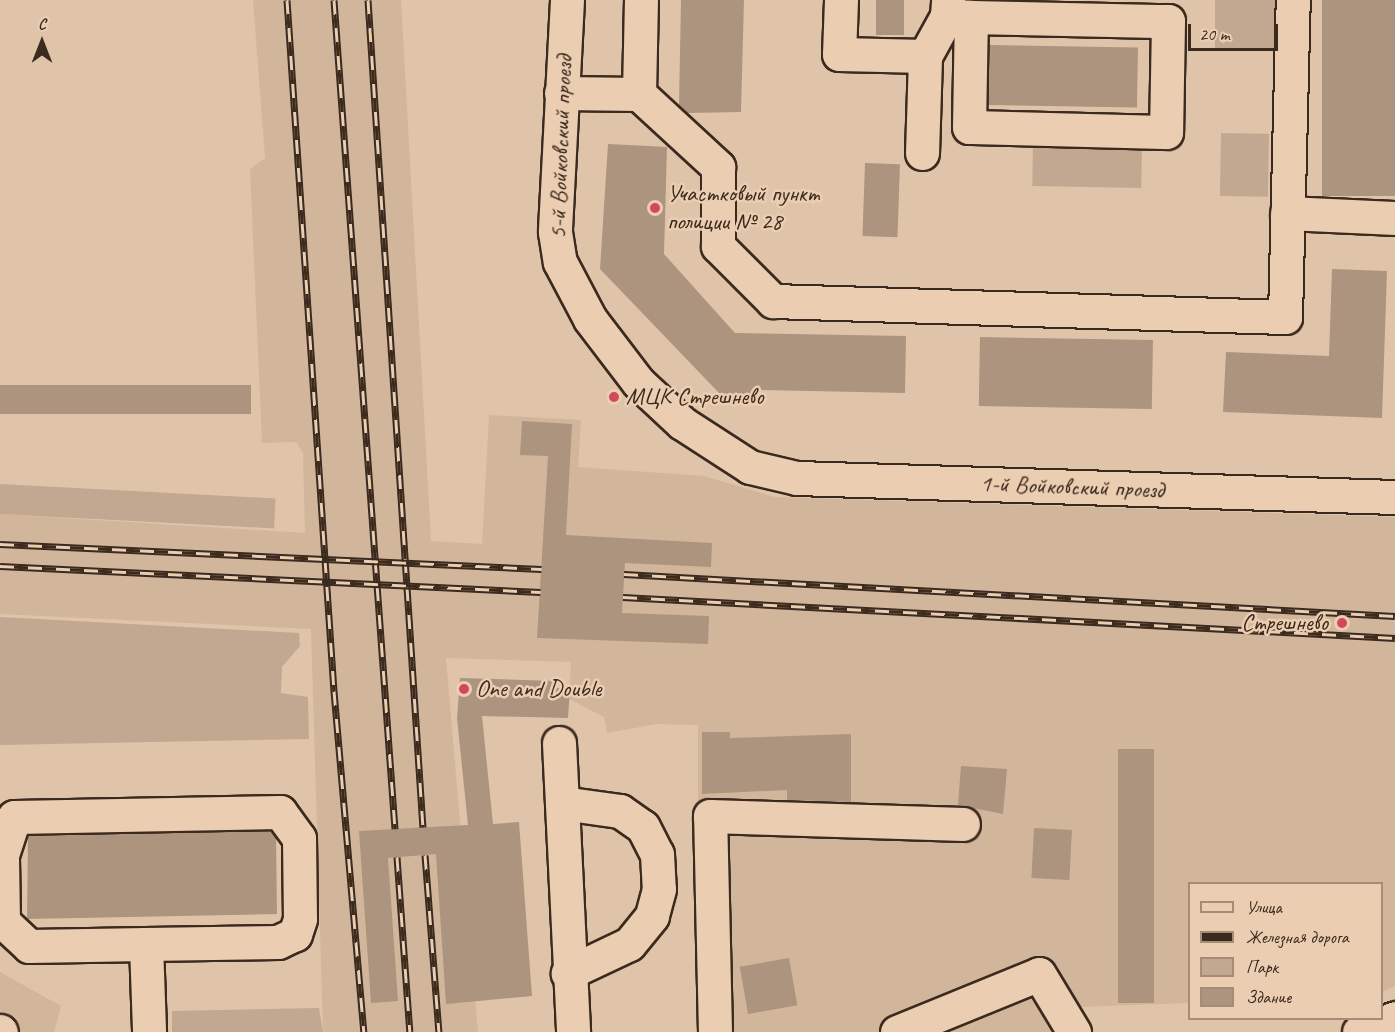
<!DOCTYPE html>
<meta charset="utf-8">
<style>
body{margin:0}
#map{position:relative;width:1395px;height:1032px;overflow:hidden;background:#e0c4a9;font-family:Caveat,sans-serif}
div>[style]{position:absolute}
.built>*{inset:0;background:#d1b69c}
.green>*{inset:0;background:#c2a890;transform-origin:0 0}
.building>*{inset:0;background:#ad947e;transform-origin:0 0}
.roads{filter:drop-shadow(2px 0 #3b2a1e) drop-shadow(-2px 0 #3b2a1e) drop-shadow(0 2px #3b2a1e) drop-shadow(0 -2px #3b2a1e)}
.minor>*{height:33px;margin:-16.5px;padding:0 16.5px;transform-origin:16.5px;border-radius:16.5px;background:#ebceb2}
.rail>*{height:7px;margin-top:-3.5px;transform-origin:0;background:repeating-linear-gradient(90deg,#ebceb2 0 14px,#3b2a1e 0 28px);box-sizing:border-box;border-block:2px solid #3b2a1e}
.dots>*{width:16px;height:16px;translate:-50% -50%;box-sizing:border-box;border:3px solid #ebceb2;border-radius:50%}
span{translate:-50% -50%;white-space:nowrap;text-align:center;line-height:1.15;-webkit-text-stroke:5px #ebceb2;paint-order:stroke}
.street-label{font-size:24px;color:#3b2a1e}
.poi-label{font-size:24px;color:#3b2a1e}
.left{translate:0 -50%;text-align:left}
.right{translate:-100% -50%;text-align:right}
.legend{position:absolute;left:1188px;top:882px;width:195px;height:138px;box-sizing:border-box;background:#ebceb2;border:2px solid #a58c77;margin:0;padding:8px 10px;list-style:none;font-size:18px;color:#3b2a1e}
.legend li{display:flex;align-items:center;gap:12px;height:30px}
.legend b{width:30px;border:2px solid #a58c77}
.north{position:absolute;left:12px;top:12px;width:60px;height:60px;-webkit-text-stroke:4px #ebceb2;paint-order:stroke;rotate:0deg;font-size:16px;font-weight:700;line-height:24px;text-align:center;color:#3b2a1e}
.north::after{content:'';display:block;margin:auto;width:21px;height:27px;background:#3b2a1e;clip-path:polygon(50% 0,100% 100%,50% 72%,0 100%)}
.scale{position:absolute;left:1188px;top:24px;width:90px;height:27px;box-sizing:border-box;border:3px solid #3b2a1e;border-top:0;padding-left:8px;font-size:18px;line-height:21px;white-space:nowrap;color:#3b2a1e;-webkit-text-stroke:4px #ebceb2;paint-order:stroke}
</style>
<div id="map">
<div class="built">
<div style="clip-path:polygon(253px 0,401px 0,431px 541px,482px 544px,489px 415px,581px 420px,578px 467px,704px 476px,775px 497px,1395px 517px,1395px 986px,1382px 992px,1382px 884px,1190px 884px,1189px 1003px,1079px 1007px,1093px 1032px,716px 1032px,698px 822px,698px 725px,657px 724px,607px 733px,604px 717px,569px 699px,571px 662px,446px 658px,478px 1032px,323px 1032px,311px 629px,0 614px,0 514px,305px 533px,303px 453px,296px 442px,262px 443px,250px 169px,265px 158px)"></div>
<div style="clip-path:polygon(0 972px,61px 1006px,54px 1032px,0 1032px)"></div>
</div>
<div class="green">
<div style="left:1215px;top:0;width:62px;height:49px"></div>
<div style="left:1221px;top:133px;width:48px;height:63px;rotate:1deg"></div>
<div style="left:1033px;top:143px;width:109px;height:43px;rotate:1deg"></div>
<div style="left:0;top:484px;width:276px;height:30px;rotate:3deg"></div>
<div style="clip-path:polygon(0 617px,299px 633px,300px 646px,282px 667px,281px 693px,308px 697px,309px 739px,0 745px)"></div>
<div style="clip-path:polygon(319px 1008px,323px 1032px,172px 1032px,172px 1011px)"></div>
</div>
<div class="building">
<div style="clip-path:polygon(681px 0,744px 0,741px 112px,687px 113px,679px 105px)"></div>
<div style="left:876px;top:0;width:28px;height:35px"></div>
<div style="left:1322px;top:0;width:73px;height:196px"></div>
<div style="left:989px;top:45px;width:149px;height:60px;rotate:1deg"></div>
<div style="clip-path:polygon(608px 144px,667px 147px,664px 254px,735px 333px,906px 336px,905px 393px,759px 390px,759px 395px,720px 394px,600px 269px)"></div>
<div style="left:865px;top:163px;width:35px;height:73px;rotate:2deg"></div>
<div style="clip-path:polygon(1332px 269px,1387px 271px,1382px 418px,1223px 412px,1226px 352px,1329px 356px)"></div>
<div style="left:980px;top:337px;width:173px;height:69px;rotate:1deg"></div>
<div style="left:251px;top:385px;width:29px;height:251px;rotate:90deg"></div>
<div style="clip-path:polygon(522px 421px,572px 424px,566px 535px,712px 543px,711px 567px,625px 563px,622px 613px,709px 616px,708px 644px,537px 638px,548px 456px,520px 455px)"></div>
<div style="clip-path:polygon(460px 678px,556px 681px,556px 688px,570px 688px,568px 718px,482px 716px,493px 824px,519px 822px,532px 996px,446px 1004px,436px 854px,388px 858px,398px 1001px,371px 1003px,359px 831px,468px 825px,457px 718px)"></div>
<div style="clip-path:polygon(702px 732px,730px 732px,730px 738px,851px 734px,851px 802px,787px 800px,787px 790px,702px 794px)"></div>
<div style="left:1118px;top:749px;width:36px;height:254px"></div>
<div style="clip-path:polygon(961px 766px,1007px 769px,1003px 814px,958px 805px)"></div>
<div style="left:1034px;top:828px;width:38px;height:50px;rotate:3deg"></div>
<div style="clip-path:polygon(271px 831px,276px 838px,277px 914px,27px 919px,28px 836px)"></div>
<div style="left:789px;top:958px;width:48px;height:50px;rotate:80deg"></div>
</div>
<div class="roads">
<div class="minor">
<div style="left:567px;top:0;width:232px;rotate:93deg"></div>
<div style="left:555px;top:232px;width:30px;rotate:81deg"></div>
<div style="left:560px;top:262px;width:64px;rotate:62.2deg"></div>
<div style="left:590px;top:319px;width:79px;rotate:52.7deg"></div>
<div style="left:638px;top:382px;width:60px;rotate:43deg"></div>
<div style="left:682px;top:423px;width:81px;rotate:32.9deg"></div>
<div style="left:750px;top:467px;width:48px;rotate:13.2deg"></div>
<div style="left:797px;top:478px;width:598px;rotate:1.82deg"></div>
<div style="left:841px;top:0;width:54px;rotate:92.1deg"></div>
<div style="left:839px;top:54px;width:86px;rotate:1.3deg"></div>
<div style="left:947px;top:16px;width:24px;rotate:2deg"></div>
<div style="left:971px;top:17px;width:186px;rotate:1.2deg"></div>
<div style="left:1157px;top:21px;width:11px"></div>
<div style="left:1168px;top:21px;width:111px;rotate:91deg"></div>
<div style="left:1166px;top:132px;width:197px;rotate:-178.5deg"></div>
<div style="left:969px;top:127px;width:110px;rotate:-89deg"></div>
<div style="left:561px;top:93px;width:78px;rotate:0.7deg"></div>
<div style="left:639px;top:94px;width:94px;rotate:-88.8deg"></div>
<div style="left:639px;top:94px;width:108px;rotate:42.7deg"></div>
<div style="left:718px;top:167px;width:79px;rotate:90deg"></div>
<div style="left:718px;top:246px;width:78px;rotate:45deg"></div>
<div style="left:773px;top:301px;width:512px;rotate:1.79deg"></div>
<div style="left:1285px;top:317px;width:317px;rotate:-88.6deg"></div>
<div style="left:922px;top:153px;width:97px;rotate:-88.2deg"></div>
<div style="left:925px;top:56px;width:46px;rotate:-61.2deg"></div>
<div style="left:947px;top:16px;width:16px;rotate:-86deg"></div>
<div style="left:1287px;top:213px;width:108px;rotate:2.7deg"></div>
<div style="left:559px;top:743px;width:289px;rotate:87.2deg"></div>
<div style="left:562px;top:803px;width:59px;rotate:7.9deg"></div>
<div style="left:620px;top:811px;width:28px;rotate:35deg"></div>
<div style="left:643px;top:827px;width:30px;rotate:63deg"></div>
<div style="left:657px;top:854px;width:35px;rotate:87deg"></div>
<div style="left:659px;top:889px;width:28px;rotate:105deg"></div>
<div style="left:652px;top:916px;width:36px;rotate:129deg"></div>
<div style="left:629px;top:944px;width:68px;rotate:154.6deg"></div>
<div style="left:146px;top:944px;width:117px;rotate:179deg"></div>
<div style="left:29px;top:946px;width:35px;rotate:-137deg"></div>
<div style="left:3px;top:922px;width:67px;rotate:-90.9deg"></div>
<div style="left:2px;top:855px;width:40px;rotate:-72deg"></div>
<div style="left:14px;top:817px;width:266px;rotate:-1.1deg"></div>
<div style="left:280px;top:812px;width:32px;rotate:54deg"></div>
<div style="left:299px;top:838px;width:81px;rotate:89.3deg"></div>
<div style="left:300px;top:919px;width:16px;rotate:108deg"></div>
<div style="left:295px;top:934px;width:19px;rotate:155deg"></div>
<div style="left:278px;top:942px;width:132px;rotate:179.1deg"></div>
<div style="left:146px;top:944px;width:88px;rotate:88deg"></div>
<div style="left:0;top:1031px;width:1px;rotate:45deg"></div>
<div style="left:715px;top:1032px;width:216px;rotate:-91.3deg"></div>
<div style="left:710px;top:816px;width:253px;rotate:1.8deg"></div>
<div style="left:897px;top:1032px;width:153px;rotate:-22.2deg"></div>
<div style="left:1039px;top:974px;width:68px;rotate:58.9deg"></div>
<div style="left:1359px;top:1032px;width:39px;rotate:-21deg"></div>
</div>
</div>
<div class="rail">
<div style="left:287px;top:0;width:693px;rotate:86.11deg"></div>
<div style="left:334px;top:691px;width:342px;rotate:85deg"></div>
<div style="left:334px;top:0;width:831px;rotate:85.79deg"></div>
<div style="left:368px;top:0;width:829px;rotate:86.2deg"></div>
<div style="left:0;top:544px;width:542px;rotate:2.65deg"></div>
<div style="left:0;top:566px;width:541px;rotate:2.76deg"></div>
<div style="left:624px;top:574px;width:772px;rotate:3.12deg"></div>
<div style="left:623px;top:597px;width:773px;rotate:3.04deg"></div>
<div style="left:425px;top:855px;width:178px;rotate:85.5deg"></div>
<div style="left:397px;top:857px;width:175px;rotate:85.8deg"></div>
</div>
<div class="dots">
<div style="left:655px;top:208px;background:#d1495b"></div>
<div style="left:614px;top:397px;background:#d1495b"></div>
<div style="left:1342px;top:623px;background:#d1495b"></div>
<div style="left:464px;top:689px;background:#d1495b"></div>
</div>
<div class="street-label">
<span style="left:561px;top:147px;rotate:-88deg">5-й Войковский проезд</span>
<span style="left:1072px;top:487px;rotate:2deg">1-й Войковский проезд</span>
</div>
<div class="poi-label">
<span class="left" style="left:667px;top:208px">Участковый пункт<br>полиции № 28</span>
<span class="left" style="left:626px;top:397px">МЦК Стрешнево</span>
<span class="right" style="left:1328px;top:623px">Стрешнево</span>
<span class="left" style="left:476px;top:689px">One and Double</span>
</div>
<ul class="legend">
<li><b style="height:8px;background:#ebceb2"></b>Улица</li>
<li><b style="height:8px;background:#3b2a1e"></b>Железная дорога</li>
<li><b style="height:16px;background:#c2a890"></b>Парк</li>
<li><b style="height:16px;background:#ad947e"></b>Здание</li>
</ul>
<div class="north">С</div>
<div class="scale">20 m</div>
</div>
